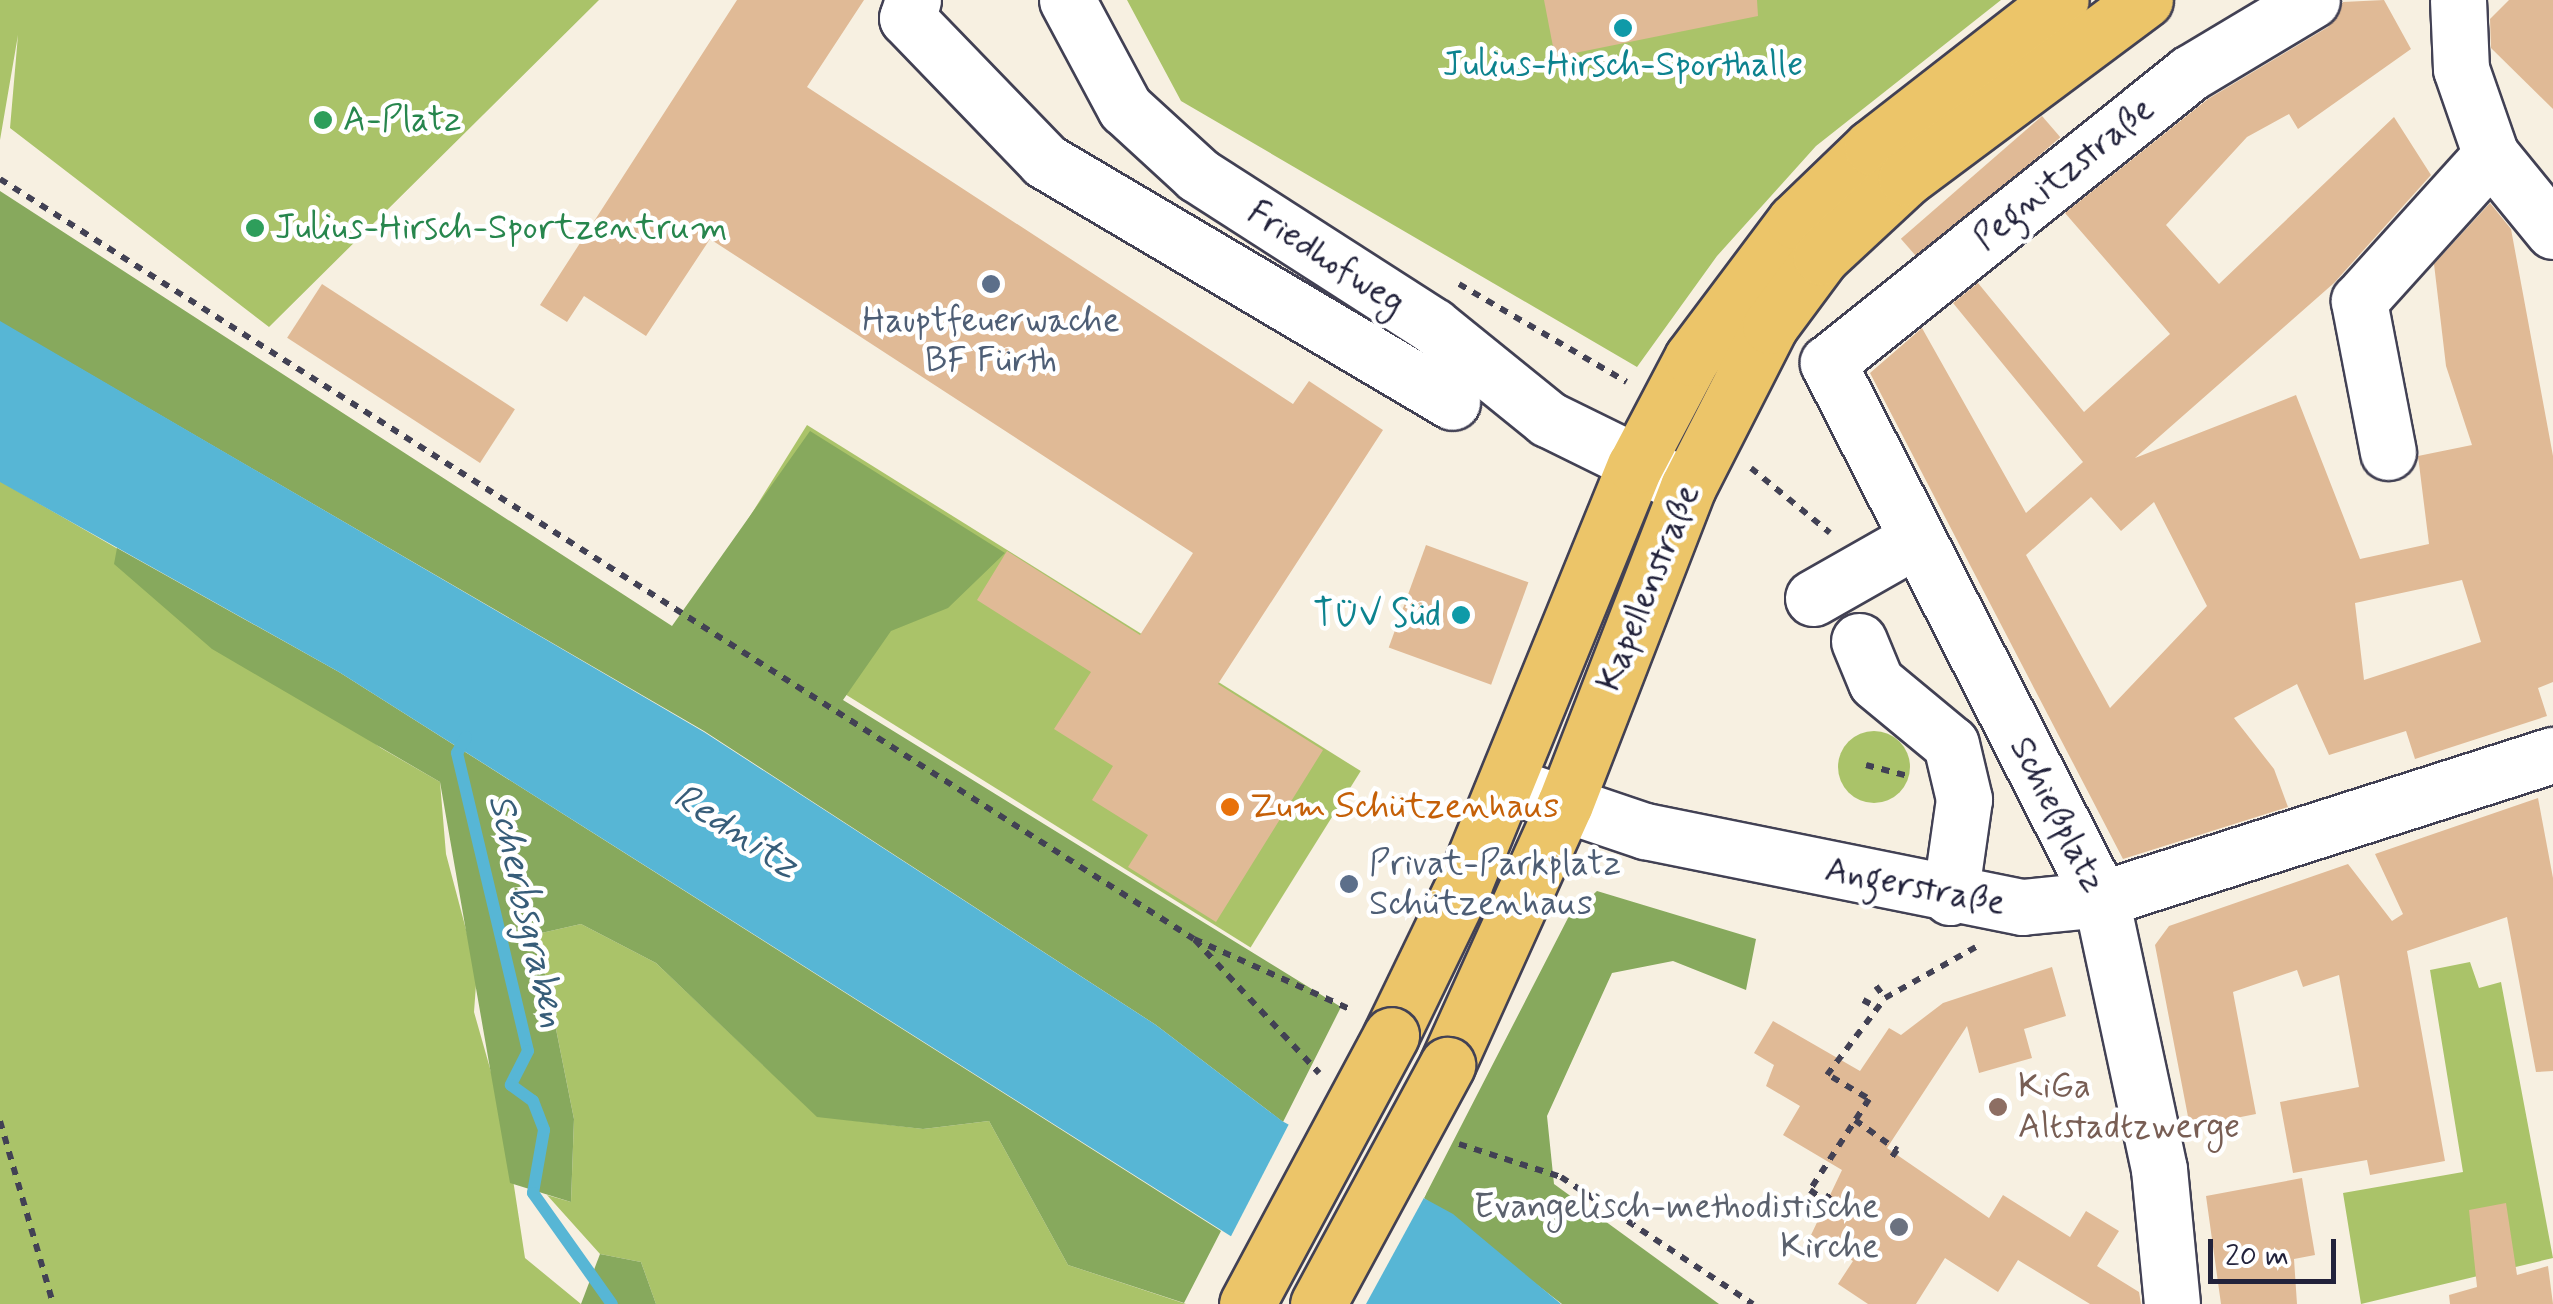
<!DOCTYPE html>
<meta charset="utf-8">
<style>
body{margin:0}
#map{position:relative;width:2553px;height:1304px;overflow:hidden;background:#f7f0e1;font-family:Mynerve,sans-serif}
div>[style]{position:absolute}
.green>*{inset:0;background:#aac369;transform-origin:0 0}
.round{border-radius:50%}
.forest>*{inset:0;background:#87a95d}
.water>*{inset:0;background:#57b6d5}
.pier>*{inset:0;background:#f7f0e1}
.stream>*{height:12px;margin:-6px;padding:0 6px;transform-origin:6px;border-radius:6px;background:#57b6d5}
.building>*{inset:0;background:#e0ba96;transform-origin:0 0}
.path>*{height:6px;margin-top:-3px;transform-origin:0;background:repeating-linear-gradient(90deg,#424154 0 8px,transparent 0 16px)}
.roads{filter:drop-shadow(2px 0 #424154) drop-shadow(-2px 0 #424154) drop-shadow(0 2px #424154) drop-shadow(0 -2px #424154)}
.minor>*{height:55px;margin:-27.5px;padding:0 27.5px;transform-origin:27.5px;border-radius:27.5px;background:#fff}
.major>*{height:55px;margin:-27.5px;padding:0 27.5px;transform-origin:27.5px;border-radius:27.5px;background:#ecc569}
.bridges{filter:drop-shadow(2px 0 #424154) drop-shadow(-2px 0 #424154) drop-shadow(0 2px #424154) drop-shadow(0 -2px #424154)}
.major-bridge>*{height:55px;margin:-27.5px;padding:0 27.5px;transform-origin:27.5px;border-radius:27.5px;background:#ecc569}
.dots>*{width:28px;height:28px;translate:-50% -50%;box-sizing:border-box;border:5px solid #fff;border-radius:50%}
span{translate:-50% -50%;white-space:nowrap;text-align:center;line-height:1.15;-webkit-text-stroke:9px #fff;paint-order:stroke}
.culture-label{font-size:35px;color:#0d838f}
.right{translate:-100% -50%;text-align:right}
.leisure-label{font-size:35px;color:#27864d}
.left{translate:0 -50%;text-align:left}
.street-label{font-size:35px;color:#22223b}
.service-label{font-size:35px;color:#4e5e75}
.food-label{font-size:35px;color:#c56008}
.education-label{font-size:35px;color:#785e54}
.worship-label{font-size:35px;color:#5b616d}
.water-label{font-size:38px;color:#375d79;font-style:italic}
.scale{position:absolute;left:2208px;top:1239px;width:128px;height:45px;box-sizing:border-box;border:5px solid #22223b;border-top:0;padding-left:12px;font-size:30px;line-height:35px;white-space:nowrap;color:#22223b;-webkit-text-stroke:8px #fff;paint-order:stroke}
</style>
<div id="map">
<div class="green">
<div style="clip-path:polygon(0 0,599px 0,269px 327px,10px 128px,18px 35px,0 140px)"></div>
<div style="clip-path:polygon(1127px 0,2001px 0,1816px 146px,1717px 256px,1637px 367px,1181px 101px)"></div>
<div style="left:807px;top:425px;width:653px;height:208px;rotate:32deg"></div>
<div style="clip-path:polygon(0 481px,118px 549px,381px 748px,440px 782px,446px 854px,477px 971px,474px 1012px,503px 1114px,525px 1258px,581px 1304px,0 1304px)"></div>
<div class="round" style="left:1838px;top:731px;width:72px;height:72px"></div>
<div style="clip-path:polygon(581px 924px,656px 963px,817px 1116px,923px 1129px,989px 1121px,1068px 1265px,1186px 1304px,656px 1304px,641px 1262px,600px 1254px,547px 1195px,571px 1202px,574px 1119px,537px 934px)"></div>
<div style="clip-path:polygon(2470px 962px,2479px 988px,2501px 982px,2553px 1258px,2361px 1304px,2343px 1193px,2463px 1172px,2430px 970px)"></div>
</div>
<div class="forest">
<div style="clip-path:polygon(0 191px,672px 626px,810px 431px,1005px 553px,948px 608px,891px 631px,843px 700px,1341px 1007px,1283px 1122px,1156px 1025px,704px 731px,0 322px)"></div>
<div style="clip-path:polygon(117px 548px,339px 672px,1221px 1231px,1184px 1303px,1068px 1265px,989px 1121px,923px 1129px,817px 1117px,656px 963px,581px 924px,537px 934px,574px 1119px,571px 1202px,510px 1183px,440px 782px,212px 649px,114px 564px)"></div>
<div style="clip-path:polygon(1597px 891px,1756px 939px,1746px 990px,1673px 961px,1612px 973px,1547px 1116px,1554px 1184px,1719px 1304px,1562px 1304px,1424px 1198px,1568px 918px)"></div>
<div style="clip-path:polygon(600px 1254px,641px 1262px,656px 1304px,581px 1304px)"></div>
</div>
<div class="water">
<div style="clip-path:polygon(0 321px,704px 732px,1156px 1025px,1282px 1121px,1453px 1214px,1561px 1304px,1338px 1304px,339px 672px,0 482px)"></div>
</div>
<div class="pier">
<div style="clip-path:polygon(1291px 1120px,1426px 1194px,1366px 1304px,1328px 1304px,1228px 1242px)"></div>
</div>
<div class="stream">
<div style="left:466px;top:737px;width:18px;rotate:119deg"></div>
<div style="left:457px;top:753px;width:306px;rotate:76.6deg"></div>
<div style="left:528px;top:1051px;width:38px;rotate:117deg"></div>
<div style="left:511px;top:1085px;width:27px;rotate:36deg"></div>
<div style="left:533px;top:1101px;width:31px;rotate:69deg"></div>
<div style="left:544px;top:1130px;width:64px;rotate:99.9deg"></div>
<div style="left:533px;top:1193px;width:136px;rotate:54.6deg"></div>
</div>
<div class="building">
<div style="clip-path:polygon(737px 0,864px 0,807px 87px,1293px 404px,1309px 381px,1383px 430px,1218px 684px,1323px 750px,1216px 922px,1128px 867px,1148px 835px,1092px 800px,1113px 766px,1054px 729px,1091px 672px,977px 600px,1007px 551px,1140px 635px,1193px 553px,710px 239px,646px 336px,584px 296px,567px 322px,540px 305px)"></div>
<div style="clip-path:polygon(1544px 0,1757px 0,1758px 16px,1555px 57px)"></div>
<div style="clip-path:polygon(evenodd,2384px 0,2411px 49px,2298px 129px,2289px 114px,2247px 137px,2166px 225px,2219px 284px,2394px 117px,2431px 175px,2334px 283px,2135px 458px,2296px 395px,2360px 559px,2429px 544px,2418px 456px,2472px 445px,2446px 366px,2434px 264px,2490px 203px,2511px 229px,2553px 456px,2553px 682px,2538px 688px,2547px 716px,2415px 759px,2406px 731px,2329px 755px,2297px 684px,2234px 718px,2274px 769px,2288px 807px,2123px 859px,1870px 373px,1922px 328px,2026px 513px,2083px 462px,1953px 303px,1978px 283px,2084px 412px,2170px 334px,2065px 213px,2208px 99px,2328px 27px,2343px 2px,2384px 0,2091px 497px,2121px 531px,2154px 502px,2207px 606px,2110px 708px,2026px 555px,2091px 497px,2384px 0,2462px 580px,2481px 642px,2364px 680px,2355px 603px,2462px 580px)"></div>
<div style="clip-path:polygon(2509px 0,2553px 0,2553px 109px,2491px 48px,2490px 19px)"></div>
<div style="left:2042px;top:116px;width:28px;height:187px;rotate:49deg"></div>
<div style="left:322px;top:284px;width:230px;height:64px;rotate:33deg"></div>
<div style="left:1426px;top:545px;width:109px;height:109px;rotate:20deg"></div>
<div style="clip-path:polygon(2538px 798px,2553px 878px,2553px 1071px,2536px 1072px,2507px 917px,2407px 951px,2445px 1161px,2370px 1175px,2367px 1160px,2293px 1173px,2280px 1102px,2359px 1087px,2339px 975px,2303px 987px,2297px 970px,2233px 992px,2256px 1114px,2190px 1127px,2155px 945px,2169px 926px,2348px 864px,2392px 921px,2403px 914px,2375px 854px)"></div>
<div style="clip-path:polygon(2052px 967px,2066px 1016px,2024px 1029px,2032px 1058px,1979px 1073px,1967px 1026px,1887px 1148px,1989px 1218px,2003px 1195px,2070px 1237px,2086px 1211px,2119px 1231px,2097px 1266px,2139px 1292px,2141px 1304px,2090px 1304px,2018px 1260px,1998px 1292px,1945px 1258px,1916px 1304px,1868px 1304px,1838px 1284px,1853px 1261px,1811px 1235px,1842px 1170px,1783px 1135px,1800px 1106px,1766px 1086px,1774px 1065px,1754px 1053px,1773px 1021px,1860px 1071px,1889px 1028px,1901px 1035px,1943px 1003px)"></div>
<div style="clip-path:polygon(2302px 1178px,2315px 1255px,2294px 1259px,2297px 1304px,2221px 1304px,2206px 1196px)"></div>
<div style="clip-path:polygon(2506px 1203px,2517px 1275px,2548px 1266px,2553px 1304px,2450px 1304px,2449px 1295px,2477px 1287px,2469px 1210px)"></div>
</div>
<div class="path">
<div style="left:0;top:179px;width:1415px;rotate:32.48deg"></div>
<div style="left:1194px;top:939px;width:173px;rotate:24.2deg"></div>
<div style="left:1459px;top:284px;width:194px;rotate:30.3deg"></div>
<div style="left:1751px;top:468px;width:102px;rotate:39.4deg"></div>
<div style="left:1866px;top:765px;width:43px;rotate:14.7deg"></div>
<div style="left:1195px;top:940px;width:182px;rotate:47deg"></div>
<div style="left:1876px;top:986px;width:15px;rotate:53deg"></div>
<div style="left:1863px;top:1000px;width:15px;rotate:28deg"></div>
<div style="left:1827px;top:1075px;width:96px;rotate:-53deg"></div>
<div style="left:1885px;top:998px;width:104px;rotate:-29.3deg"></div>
<div style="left:1832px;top:1077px;width:43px;rotate:30.7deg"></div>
<div style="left:1869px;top:1099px;width:108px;rotate:123deg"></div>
<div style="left:1810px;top:1190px;width:19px;rotate:36deg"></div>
<div style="left:1825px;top:1201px;width:12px;rotate:-55deg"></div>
<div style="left:1855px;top:1120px;width:52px;rotate:35.5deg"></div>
<div style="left:1897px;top:1150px;width:10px;rotate:127deg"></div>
<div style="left:0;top:1121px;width:191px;rotate:73.8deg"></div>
<div style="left:1459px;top:1144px;width:107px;rotate:17.9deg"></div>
<div style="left:1561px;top:1177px;width:230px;rotate:33.5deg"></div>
</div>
<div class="roads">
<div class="minor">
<div style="left:913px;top:0;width:19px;rotate:108deg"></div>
<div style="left:907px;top:18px;width:199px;rotate:46deg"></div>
<div style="left:1045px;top:161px;width:473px;rotate:30.6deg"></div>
<div style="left:1067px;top:0;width:123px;rotate:61.8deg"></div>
<div style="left:1125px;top:108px;width:99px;rotate:42.5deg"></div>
<div style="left:1198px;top:175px;width:279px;rotate:32.7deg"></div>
<div style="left:1433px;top:326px;width:148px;rotate:39deg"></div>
<div style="left:1548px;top:419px;width:147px;rotate:26.2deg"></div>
<div style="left:2458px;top:0;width:69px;rotate:87.5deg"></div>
<div style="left:2461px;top:69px;width:91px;rotate:70.8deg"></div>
<div style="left:2491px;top:155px;width:98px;rotate:50.8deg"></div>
<div style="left:2388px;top:452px;width:154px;rotate:-100.9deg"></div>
<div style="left:2359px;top:301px;width:197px;rotate:-47.9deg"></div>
<div style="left:1813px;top:598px;width:120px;rotate:-29.6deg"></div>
<div style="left:1859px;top:641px;width:44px;rotate:67.5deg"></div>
<div style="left:1876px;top:682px;width:97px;rotate:39.6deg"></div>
<div style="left:1951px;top:744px;width:57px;rotate:76.7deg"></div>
<div style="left:1964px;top:799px;width:99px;rotate:98.1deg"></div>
<div style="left:1506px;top:784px;width:147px;rotate:18.7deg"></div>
<div style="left:1645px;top:831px;width:385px;rotate:11.4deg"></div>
<div style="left:2022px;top:907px;width:79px;rotate:-5.8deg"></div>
<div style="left:2101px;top:899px;width:474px;rotate:-17.7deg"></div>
<div style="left:2172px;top:1304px;width:136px;rotate:-95.5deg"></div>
<div style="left:2159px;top:1169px;width:276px;rotate:-102.1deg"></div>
<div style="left:2101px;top:899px;width:602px;rotate:-116.99deg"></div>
<div style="left:1828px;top:363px;width:464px;rotate:-38.7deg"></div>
<div style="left:2190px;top:73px;width:142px;rotate:-30.9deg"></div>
</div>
<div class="major">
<div style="left:1391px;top:1035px;width:168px;rotate:-64.2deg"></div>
<div style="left:1464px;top:884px;width:452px;rotate:-67.8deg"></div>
<div style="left:1635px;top:466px;width:122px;rotate:-62.2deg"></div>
<div style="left:1692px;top:358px;width:171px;rotate:-53.1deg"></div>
<div style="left:1795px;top:221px;width:107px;rotate:-43.9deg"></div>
<div style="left:1872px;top:147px;width:239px;rotate:-37.9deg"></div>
<div style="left:1447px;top:1065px;width:286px;rotate:-65.7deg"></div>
<div style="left:1565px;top:804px;width:340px;rotate:-68.8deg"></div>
<div style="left:1688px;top:487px;width:181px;rotate:-63deg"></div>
<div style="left:1770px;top:326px;width:86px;rotate:-53.5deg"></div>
<div style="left:1821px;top:257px;width:116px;rotate:-42.9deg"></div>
<div style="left:1906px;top:178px;width:298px;rotate:-36.7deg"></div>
</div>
</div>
<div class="bridges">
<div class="major-bridge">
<div style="left:1247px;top:1304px;width:305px;rotate:-61.8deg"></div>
<div style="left:1318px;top:1304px;width:272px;rotate:-61.6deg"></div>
</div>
</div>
<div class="dots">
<div style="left:1623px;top:28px;background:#0f9aa8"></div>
<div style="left:323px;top:120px;background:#2e9e5b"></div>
<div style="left:255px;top:228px;background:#2e9e5b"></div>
<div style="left:991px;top:284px;background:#5c6f8a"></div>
<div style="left:1461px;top:615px;background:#0f9aa8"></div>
<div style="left:1230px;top:807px;background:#e8710a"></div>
<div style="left:1349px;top:884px;background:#5c6f8a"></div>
<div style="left:1998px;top:1107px;background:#8d6e63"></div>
<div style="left:1899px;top:1227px;background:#6b7280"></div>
</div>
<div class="culture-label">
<span style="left:1623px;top:65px">Julius-Hirsch-Sporthalle</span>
<span class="right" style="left:1441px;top:615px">TÜV Süd</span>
</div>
<div class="leisure-label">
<span class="left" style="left:343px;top:120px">A-Platz</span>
<span class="left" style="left:275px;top:228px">Julius-Hirsch-Sportzentrum</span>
</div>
<div class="street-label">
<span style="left:2064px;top:174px;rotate:-39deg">Pegnitzstraße</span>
<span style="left:1326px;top:258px;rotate:33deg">Friedhofweg</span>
<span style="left:1649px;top:588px;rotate:-68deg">Kapellenstraße</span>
<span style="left:2057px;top:815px;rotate:63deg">Schießplatz</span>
<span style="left:1915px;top:887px;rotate:11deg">Angerstraße</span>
</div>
<div class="service-label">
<span style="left:991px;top:341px">Hauptfeuerwache<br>BF Fürth</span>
<span class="left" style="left:1369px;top:884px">Privat-Parkplatz<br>Schützenhaus</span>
</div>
<div class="food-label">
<span class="left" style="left:1250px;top:807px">Zum Schützenhaus</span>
</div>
<div class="education-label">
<span class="left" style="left:2018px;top:1107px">KiGa<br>Altstadtzwerge</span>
</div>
<div class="worship-label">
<span class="right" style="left:1879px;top:1227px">Evangelisch-methodistische<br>Kirche</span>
</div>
<div class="water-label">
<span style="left:736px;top:832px;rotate:33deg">Rednitz</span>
<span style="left:526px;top:911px;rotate:77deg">Scherbsgraben</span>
</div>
<div class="scale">20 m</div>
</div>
